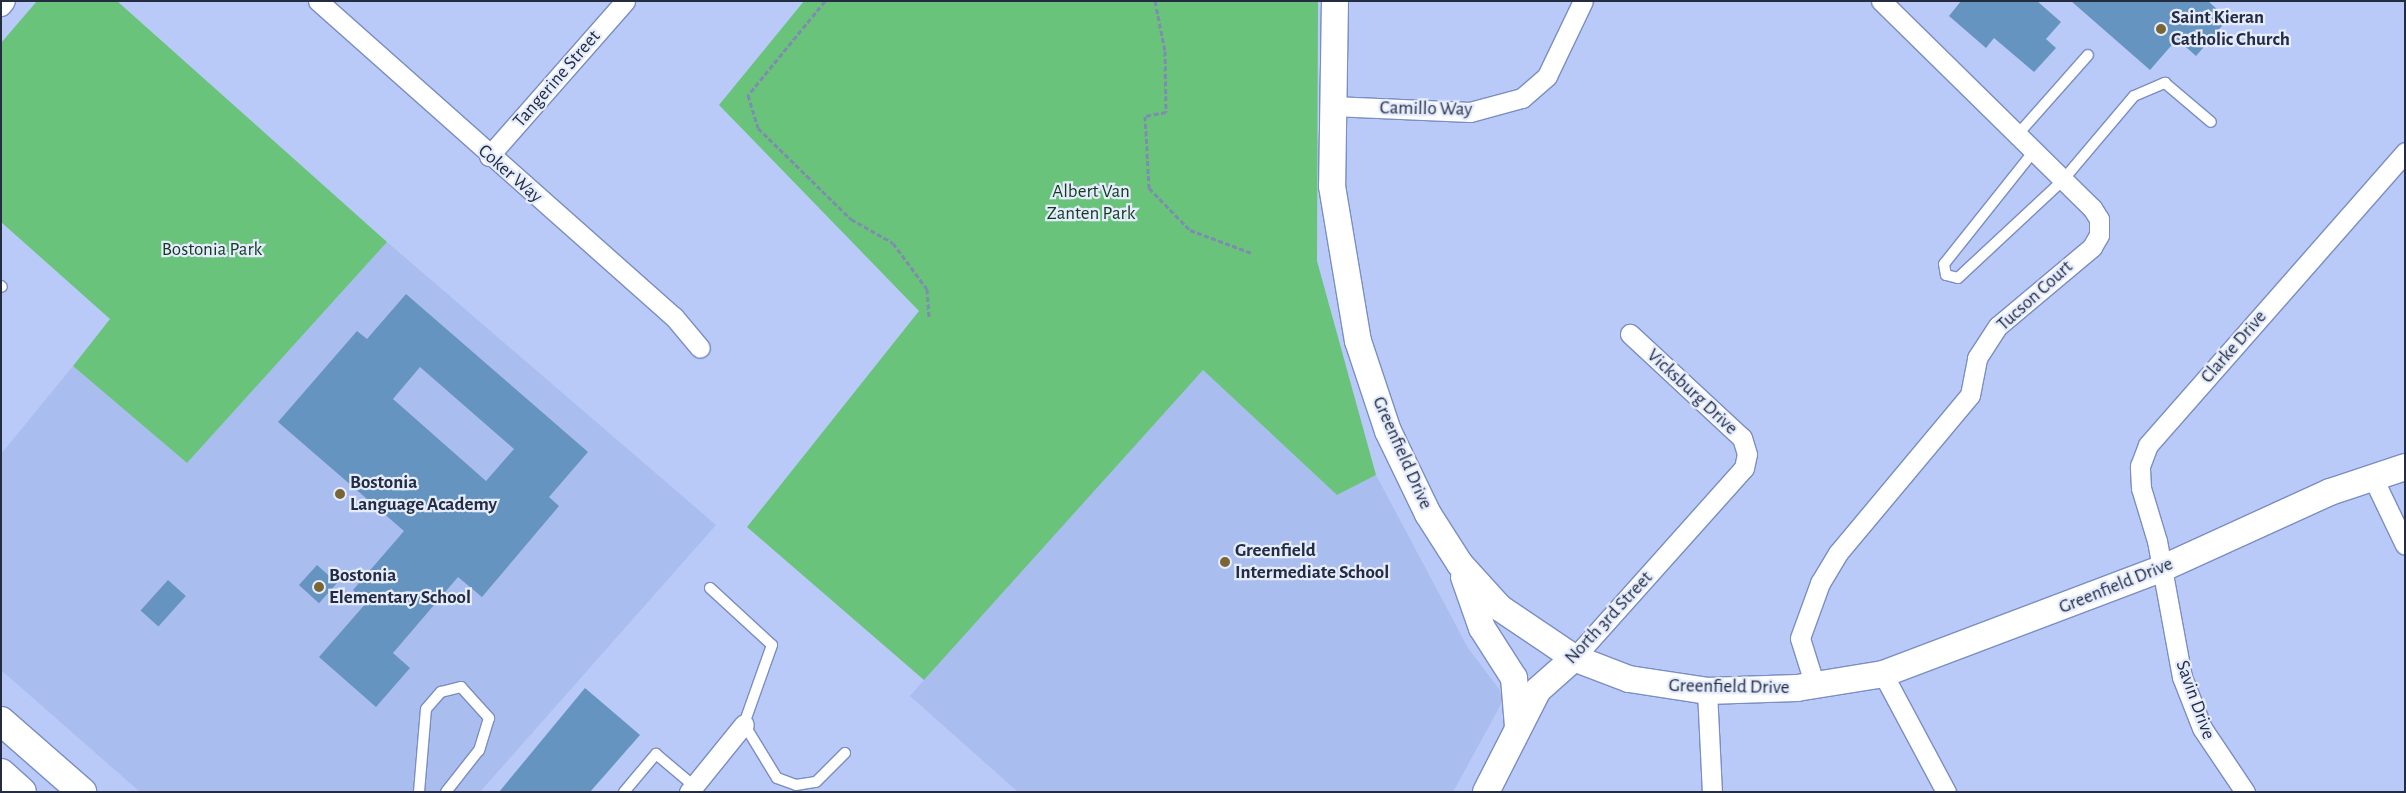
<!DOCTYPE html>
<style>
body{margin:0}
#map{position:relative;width:2406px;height:793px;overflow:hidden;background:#b9caf8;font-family:"Alegreya Sans",sans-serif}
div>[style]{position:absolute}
.built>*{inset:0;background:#aabdef}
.green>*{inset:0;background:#6ac37a}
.building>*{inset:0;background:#6694c0;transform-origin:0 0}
.path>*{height:3px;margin-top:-1.5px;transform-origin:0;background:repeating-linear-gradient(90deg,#7f8cb1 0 5px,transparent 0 7.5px)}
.roads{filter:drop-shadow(1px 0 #7a8ec3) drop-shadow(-1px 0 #7a8ec3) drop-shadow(0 1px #7a8ec3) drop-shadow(0 -1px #7a8ec3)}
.lane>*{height:10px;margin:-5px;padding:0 5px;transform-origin:5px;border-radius:5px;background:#fff}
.street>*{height:19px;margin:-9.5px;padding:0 9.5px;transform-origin:9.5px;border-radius:9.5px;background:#fff}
.secondary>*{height:26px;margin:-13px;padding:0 13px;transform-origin:13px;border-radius:13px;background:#fff}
.primary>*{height:28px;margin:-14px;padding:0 14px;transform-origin:14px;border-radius:14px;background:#fff}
.dots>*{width:14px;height:14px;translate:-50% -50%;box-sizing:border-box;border:2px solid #e5ecfd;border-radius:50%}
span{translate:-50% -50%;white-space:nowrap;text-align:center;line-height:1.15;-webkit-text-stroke:4.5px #e5ecfd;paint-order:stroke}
.poi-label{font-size:19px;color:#242c42;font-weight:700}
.left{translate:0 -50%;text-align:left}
.street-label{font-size:19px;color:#242c42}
.park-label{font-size:19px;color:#133b1c}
.frame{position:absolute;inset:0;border:2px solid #242c42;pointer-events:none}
</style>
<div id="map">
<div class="built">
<div style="clip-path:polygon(387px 242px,716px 525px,480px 792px,140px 792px,1px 670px,1px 454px,73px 366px,187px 463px)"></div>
<div style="clip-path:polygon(1203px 370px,1337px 495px,1376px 475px,1468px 648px,1505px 697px,1453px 792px,1018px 792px,910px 696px,1048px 537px)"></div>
</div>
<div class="green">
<div style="clip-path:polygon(37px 1px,117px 1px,387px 242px,187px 463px,73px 366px,110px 319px,1px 222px,1px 43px)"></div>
<div style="clip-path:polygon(804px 1px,1318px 1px,1317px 261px,1376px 475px,1337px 495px,1203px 370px,924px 680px,747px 527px,919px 311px,719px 105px)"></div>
</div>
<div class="building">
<div style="clip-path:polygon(1961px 1px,2037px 1px,2061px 22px,2046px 39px,2056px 48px,2034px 72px,1994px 38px,1986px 48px,1949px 16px)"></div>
<div style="clip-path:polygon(2071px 1px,2208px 1px,2228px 19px,2196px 56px,2177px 39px,2150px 70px)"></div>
<div style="clip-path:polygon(evenodd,406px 294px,588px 452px,549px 497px,559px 506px,482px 597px,458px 577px,393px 653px,410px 668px,376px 707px,319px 657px,367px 602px,353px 590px,404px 531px,278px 422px,357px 331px,367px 339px,406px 294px,420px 367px,514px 449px,486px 481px,393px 399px,420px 367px)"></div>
<div style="left:317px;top:565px;width:27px;height:27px;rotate:42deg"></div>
<div style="left:168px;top:580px;width:24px;height:41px;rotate:42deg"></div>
<div style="clip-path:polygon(585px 688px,640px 735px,590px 792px,499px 792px)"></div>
</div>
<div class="path">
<div style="left:825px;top:1px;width:122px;rotate:129.3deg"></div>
<div style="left:748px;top:95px;width:34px;rotate:73deg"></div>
<div style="left:758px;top:128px;width:130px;rotate:44.4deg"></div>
<div style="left:851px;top:219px;width:48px;rotate:29.7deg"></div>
<div style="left:893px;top:243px;width:57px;rotate:53.5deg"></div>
<div style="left:927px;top:289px;width:28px;rotate:86deg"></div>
<div style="left:1155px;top:1px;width:51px;rotate:78.7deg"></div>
<div style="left:1165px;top:51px;width:61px;rotate:89.1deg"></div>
<div style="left:1166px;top:112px;width:21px;rotate:169deg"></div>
<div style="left:1145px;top:116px;width:72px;rotate:86.8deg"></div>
<div style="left:1149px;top:188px;width:59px;rotate:45.7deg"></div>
<div style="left:1190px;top:230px;width:66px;rotate:20.4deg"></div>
</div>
<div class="roads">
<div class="lane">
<div style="left:2019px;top:133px;width:104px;rotate:-48.5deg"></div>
<div style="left:2034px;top:151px;width:144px;rotate:128.5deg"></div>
<div style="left:1944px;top:264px;width:11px;rotate:80deg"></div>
<div style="left:1946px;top:275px;width:12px;rotate:14deg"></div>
<div style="left:1958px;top:278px;width:144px;rotate:-43deg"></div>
<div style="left:2063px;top:180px;width:110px;rotate:-49.8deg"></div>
<div style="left:2134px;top:96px;width:34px;rotate:-23deg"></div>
<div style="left:2165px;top:83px;width:60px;rotate:40.3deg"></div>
<div style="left:1px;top:286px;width:1px;rotate:45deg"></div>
<div style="left:710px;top:588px;width:84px;rotate:42.6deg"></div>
<div style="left:772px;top:645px;width:84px;rotate:109.5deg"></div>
<div style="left:744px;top:724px;width:63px;rotate:58.6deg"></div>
<div style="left:777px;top:778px;width:20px;rotate:20deg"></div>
<div style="left:796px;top:785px;width:20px;rotate:-9deg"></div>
<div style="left:816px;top:782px;width:41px;rotate:-45deg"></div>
<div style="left:419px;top:792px;width:83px;rotate:-85.2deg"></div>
<div style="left:426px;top:709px;width:23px;rotate:-49deg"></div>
<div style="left:441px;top:692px;width:21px;rotate:-14deg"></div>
<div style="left:461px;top:687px;width:42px;rotate:47.9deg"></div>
<div style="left:489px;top:718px;width:34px;rotate:107deg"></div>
<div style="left:479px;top:750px;width:53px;rotate:128.2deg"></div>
<div style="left:624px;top:792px;width:50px;rotate:-49.9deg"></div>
<div style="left:656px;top:754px;width:50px;rotate:40.1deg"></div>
</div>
<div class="street">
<div style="left:318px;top:1px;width:476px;rotate:41.6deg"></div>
<div style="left:674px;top:317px;width:40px;rotate:50deg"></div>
<div style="left:1px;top:6px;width:6px;rotate:-51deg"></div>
<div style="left:1332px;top:106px;width:138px;rotate:2.5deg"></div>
<div style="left:1470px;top:112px;width:54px;rotate:-15.1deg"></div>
<div style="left:1522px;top:98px;width:33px;rotate:-41deg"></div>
<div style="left:1547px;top:76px;width:83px;rotate:-64.4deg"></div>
<div style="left:489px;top:156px;width:206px;rotate:-48.7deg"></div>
<div style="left:2372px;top:476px;width:76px;rotate:64.4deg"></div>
<div style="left:1574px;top:658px;width:255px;rotate:-48.2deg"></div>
<div style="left:1744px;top:468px;width:14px;rotate:-78deg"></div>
<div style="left:1747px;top:454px;width:17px;rotate:-107deg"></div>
<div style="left:1742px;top:438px;width:153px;rotate:-137.1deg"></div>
<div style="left:1883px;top:674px;width:134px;rotate:61.9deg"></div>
<div style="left:1815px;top:686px;width:50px;rotate:-107.4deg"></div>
<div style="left:1800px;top:638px;width:59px;rotate:-70deg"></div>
<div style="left:1820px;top:583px;width:35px;rotate:-59deg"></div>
<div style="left:1838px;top:553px;width:206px;rotate:-50.1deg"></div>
<div style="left:1970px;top:395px;width:38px;rotate:-79deg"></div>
<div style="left:1977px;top:358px;width:38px;rotate:-57deg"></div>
<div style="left:1998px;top:326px;width:123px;rotate:-40deg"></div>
<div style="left:2092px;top:247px;width:14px;rotate:-60deg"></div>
<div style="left:2099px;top:235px;width:16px;rotate:-90deg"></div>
<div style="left:2099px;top:219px;width:13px;rotate:-122deg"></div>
<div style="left:2092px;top:208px;width:296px;rotate:-135.5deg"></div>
<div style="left:1707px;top:691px;width:101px;rotate:87.2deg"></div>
<div style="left:689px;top:792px;width:87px;rotate:-51deg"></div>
<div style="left:2245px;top:792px;width:77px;rotate:-123.9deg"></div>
<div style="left:2202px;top:728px;width:55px;rotate:-111.4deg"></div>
<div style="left:2182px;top:677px;width:138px;rotate:-100.4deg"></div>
<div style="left:2157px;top:541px;width:55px;rotate:-106.8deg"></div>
<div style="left:2141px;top:488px;width:22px;rotate:-93deg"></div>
<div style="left:2140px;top:466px;width:22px;rotate:-69deg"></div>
<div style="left:2148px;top:445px;width:390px;rotate:-48.7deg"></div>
</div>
<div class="secondary">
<div style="left:1335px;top:1px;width:185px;rotate:90.9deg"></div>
<div style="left:1332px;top:186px;width:157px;rotate:80.5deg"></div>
<div style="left:1358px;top:341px;width:95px;rotate:71.6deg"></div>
<div style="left:1388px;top:431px;width:92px;rotate:64.3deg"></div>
<div style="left:1428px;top:514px;width:59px;rotate:57.4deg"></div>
<div style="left:1460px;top:564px;width:59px;rotate:47.7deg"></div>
<div style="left:1500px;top:608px;width:89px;rotate:34deg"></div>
<div style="left:1574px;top:658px;width:59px;rotate:20.9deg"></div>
<div style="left:1629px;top:679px;width:79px;rotate:8.7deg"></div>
<div style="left:1707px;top:691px;width:90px;rotate:-1.9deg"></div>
<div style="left:1797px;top:688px;width:87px;rotate:-9.2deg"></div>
<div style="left:1883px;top:674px;width:297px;rotate:-20.7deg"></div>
<div style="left:2161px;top:569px;width:186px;rotate:-24.5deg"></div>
<div style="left:2330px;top:492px;width:79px;rotate:-18.4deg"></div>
<div style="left:1464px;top:577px;width:54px;rotate:70.6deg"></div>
<div style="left:1482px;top:628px;width:59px;rotate:57.4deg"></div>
<div style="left:1514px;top:678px;width:49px;rotate:85.3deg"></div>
<div style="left:1486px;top:792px;width:114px;rotate:-63deg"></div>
<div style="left:1538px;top:690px;width:48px;rotate:-41.6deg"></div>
</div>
<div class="primary">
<div style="left:1px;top:721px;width:108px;rotate:41.2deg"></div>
<div style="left:1px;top:773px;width:28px;rotate:42deg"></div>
</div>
</div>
<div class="dots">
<div style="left:2161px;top:29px;background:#796634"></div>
<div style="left:340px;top:494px;background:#796634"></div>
<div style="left:1225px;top:562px;background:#796634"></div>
<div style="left:319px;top:587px;background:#796634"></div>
</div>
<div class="poi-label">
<span class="left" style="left:2171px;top:29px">Saint Kieran<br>Catholic Church</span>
<span class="left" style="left:350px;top:494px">Bostonia<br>Language Academy</span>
<span class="left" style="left:1235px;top:562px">Greenfield<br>Intermediate School</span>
<span class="left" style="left:329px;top:587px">Bostonia<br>Elementary School</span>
</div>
<div class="street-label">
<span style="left:557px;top:79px;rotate:-49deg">Tangerine Street</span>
<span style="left:1426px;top:109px;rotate:1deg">Camillo Way</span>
<span style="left:510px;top:174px;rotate:41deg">Coker Way</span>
<span style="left:2035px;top:296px;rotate:-42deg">Tucson Court</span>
<span style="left:2234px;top:347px;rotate:-49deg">Clarke Drive</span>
<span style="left:1692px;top:392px;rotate:43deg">Vicksburg Drive</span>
<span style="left:1402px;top:453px;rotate:66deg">Greenfield Drive</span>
<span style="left:2116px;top:586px;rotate:-22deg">Greenfield Drive</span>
<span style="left:1609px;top:618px;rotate:-47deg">North 3rd Street</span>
<span style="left:1729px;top:687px;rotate:1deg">Greenfield Drive</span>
<span style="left:2195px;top:700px;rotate:70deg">Savin Drive</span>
</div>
<div class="park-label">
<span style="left:1091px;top:203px">Albert Van<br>Zanten Park</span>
<span style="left:212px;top:250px">Bostonia Park</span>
</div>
<div class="frame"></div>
</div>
